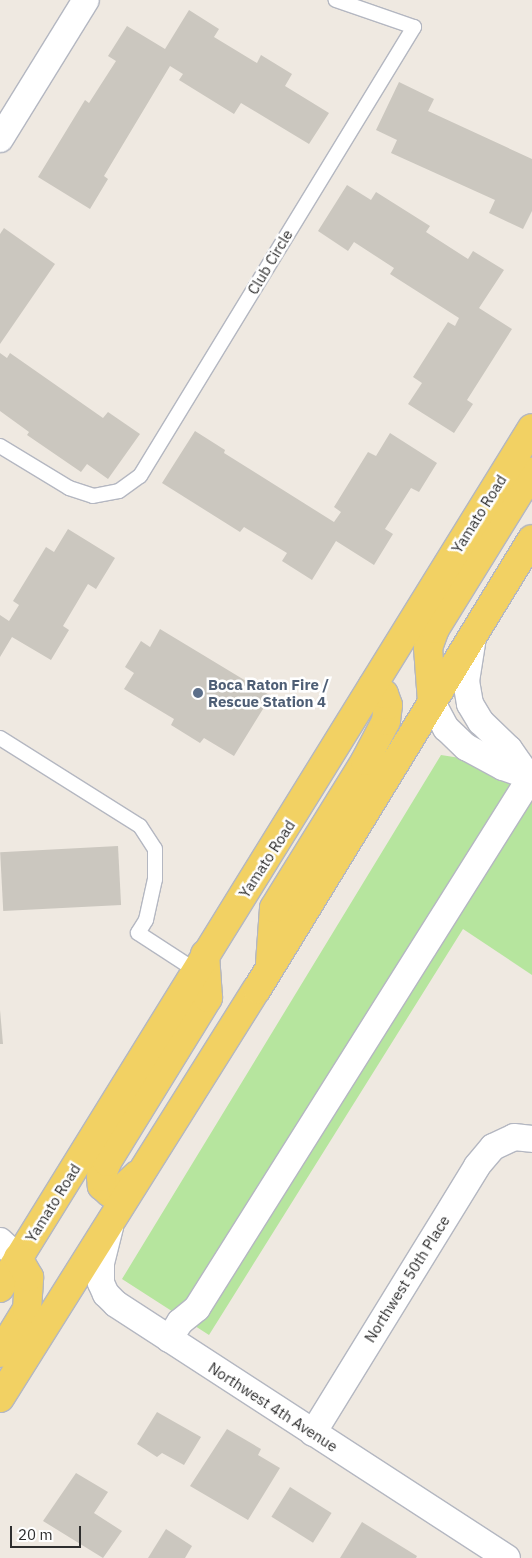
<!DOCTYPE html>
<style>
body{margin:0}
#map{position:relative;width:532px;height:1558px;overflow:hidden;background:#efe9e1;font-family:"IBM Plex Sans",sans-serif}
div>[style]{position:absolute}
.green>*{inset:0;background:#b6e59e}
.building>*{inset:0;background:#cbc7bf;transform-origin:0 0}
.roads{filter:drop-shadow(1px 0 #b4b7c1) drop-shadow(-1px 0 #b4b7c1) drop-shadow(0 1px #b4b7c1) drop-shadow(0 -1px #b4b7c1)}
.service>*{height:14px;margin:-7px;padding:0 7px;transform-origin:7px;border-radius:7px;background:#fff}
.minor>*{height:26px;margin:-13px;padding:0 13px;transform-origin:13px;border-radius:13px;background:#fff}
.primary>*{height:28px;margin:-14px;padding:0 14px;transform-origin:14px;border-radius:14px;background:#f2d163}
.dots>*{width:14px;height:14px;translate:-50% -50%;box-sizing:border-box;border:2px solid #fff;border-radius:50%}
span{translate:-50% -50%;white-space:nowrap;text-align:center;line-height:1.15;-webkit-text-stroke:5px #fff;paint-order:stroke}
.street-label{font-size:15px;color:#2e2e2e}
.service-label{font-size:15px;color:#4e5e75;font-weight:700}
.left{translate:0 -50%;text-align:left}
.scale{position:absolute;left:10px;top:1526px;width:71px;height:22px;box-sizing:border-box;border:2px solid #2e2e2e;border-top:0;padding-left:6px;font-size:15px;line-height:18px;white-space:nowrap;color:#2e2e2e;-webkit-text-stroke:4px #fff;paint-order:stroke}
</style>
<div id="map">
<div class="green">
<div style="clip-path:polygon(441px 755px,473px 760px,532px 794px,532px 975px,463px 929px,209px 1335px,122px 1279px)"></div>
</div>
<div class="building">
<div style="clip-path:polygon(189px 10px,219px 29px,214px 37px,257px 63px,261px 55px,292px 74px,285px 86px,329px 113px,309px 144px,241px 103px,234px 114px,179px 80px,183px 74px,170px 66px,104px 176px,108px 179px,90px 209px,38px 177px,85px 100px,89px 103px,116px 61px,108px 56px,127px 26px,165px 49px)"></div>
<div style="clip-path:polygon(399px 82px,434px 99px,428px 111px,532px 159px,532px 211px,523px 229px,489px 213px,495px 200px,391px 153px,397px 140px,376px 130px)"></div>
<div style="clip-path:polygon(347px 185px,371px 200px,376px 192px,430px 226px,426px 232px,468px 259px,473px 251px,504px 270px,479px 308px,512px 329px,467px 400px,473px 404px,454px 433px,408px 404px,422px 383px,413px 377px,448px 322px,455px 326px,459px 318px,390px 274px,394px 268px,354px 242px,348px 251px,318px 231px)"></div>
<div style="clip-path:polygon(4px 228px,55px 264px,0 344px,0 234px)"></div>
<div style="clip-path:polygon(0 353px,7px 358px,10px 353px,103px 418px,108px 412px,140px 434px,108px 479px,87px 464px,81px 472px,27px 435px,29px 432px,0 411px)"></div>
<div style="clip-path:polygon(195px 431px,225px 450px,224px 453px,334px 522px,341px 512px,334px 507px,368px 452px,376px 456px,390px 433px,437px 463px,419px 492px,411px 488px,385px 529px,393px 534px,374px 565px,336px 541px,312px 580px,282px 561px,287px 553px,244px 527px,240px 532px,162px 483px)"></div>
<div style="clip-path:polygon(68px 529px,115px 558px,96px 589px,88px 584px,63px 626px,69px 630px,51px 660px,12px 637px,0 657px,0 615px,9px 621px,19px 605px,13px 601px,46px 547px,54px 552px)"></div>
<div style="clip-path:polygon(160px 629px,271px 696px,234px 756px,204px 738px,200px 743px,171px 725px,174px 719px,124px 689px,134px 673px,125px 667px,141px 641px,150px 647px)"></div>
<div style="left:118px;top:846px;width:59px;height:118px;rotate:87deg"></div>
<div style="clip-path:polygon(0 1010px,3px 1044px,0 1044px)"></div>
<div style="clip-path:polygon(157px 1412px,201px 1437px,184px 1465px,162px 1453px,157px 1457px,137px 1444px)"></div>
<div style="clip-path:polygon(227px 1429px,261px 1449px,258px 1455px,280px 1468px,248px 1520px,190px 1486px)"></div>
<div style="clip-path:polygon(76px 1473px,108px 1492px,94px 1513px,122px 1531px,103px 1558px,43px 1521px)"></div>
<div style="left:290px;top:1487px;width:49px;height:35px;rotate:32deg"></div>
<div style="clip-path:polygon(362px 1522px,417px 1556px,416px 1558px,340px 1558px)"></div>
<div style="clip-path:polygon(166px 1529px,192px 1546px,185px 1558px,148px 1558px)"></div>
</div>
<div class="roads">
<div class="service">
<div style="left:0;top:446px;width:81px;rotate:31.3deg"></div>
<div style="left:69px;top:488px;width:25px;rotate:18deg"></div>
<div style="left:93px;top:496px;width:26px;rotate:-11deg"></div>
<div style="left:119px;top:491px;width:26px;rotate:-36deg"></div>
<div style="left:140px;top:476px;width:526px;rotate:-58.61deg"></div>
<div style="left:414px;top:27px;width:83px;rotate:-160.9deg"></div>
<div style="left:0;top:738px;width:165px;rotate:32.2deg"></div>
<div style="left:140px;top:826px;width:27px;rotate:57deg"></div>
<div style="left:155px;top:849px;width:30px;rotate:90deg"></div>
<div style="left:155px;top:879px;width:42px;rotate:102.4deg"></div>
<div style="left:146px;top:920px;width:15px;rotate:122deg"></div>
<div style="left:138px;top:933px;width:68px;rotate:33deg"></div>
</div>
<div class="minor">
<div style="left:0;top:139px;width:163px;rotate:-58.3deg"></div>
<div style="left:473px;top:637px;width:45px;rotate:99deg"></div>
<div style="left:466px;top:681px;width:23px;rotate:80deg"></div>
<div style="left:470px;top:704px;width:21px;rotate:59deg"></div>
<div style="left:481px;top:722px;width:39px;rotate:44deg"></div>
<div style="left:509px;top:749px;width:32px;rotate:55deg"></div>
<div style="left:432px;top:702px;width:30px;rotate:62deg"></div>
<div style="left:446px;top:728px;width:28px;rotate:44deg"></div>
<div style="left:466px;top:747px;width:42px;rotate:28.4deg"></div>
<div style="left:503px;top:767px;width:28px;rotate:19deg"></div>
<div style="left:110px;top:1227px;width:38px;rotate:104deg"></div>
<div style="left:101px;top:1264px;width:19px;rotate:90deg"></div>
<div style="left:101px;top:1283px;width:12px;rotate:66deg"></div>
<div style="left:106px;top:1294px;width:14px;rotate:45deg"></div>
<div style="left:116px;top:1304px;width:466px;rotate:33deg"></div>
<div style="left:0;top:1241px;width:25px;rotate:43deg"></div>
<div style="left:169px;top:1339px;width:20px;rotate:-57deg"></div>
<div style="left:180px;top:1322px;width:22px;rotate:-39deg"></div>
<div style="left:197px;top:1308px;width:627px;rotate:-57.83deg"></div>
<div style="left:313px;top:1433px;width:313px;rotate:-58.4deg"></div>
<div style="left:477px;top:1166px;width:25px;rotate:-50deg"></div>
<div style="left:493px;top:1147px;width:23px;rotate:-25deg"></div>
<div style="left:514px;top:1137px;width:18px;rotate:6deg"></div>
</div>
<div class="primary">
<div style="left:432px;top:702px;width:54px;rotate:-94.2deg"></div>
<div style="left:428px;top:648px;width:20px;rotate:-70deg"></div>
<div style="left:435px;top:629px;width:185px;rotate:-58.3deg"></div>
<div style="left:270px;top:963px;width:55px;rotate:-85.8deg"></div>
<div style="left:274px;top:908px;width:173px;rotate:-58.2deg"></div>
<div style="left:365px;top:761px;width:45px;rotate:-62.3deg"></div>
<div style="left:386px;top:721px;width:16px;rotate:-83deg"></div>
<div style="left:388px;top:705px;width:12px;rotate:-110deg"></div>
<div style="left:384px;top:694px;width:14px;rotate:-144deg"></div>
<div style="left:137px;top:1175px;width:25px;rotate:137deg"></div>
<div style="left:119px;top:1192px;width:9px;rotate:174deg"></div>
<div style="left:110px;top:1193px;width:11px;rotate:-139deg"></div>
<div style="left:102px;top:1186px;width:9px;rotate:-96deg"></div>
<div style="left:101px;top:1177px;width:16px;rotate:-68deg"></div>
<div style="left:107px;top:1162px;width:193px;rotate:-58.4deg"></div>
<div style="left:208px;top:998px;width:44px;rotate:-93.9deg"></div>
<div style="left:0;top:1288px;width:1011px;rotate:-58.26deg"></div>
<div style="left:0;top:1353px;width:52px;rotate:-58.5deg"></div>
<div style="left:27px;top:1309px;width:32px;rotate:-86deg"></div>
<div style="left:29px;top:1277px;width:22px;rotate:-120deg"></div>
<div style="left:0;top:1398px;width:483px;rotate:-57.9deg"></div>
<div style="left:257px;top:989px;width:527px;rotate:-58.57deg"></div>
</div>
</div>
<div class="dots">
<div style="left:198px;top:693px;background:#5c6f8a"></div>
</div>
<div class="street-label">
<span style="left:270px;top:262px;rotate:-59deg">Club Circle</span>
<span style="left:479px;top:514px;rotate:-58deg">Yamato Road</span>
<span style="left:267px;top:859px;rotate:-57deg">Yamato Road</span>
<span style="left:53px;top:1203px;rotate:-58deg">Yamato Road</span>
<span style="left:407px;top:1279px;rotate:-58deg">Northwest 50th Place</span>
<span style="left:273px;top:1407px;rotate:33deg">Northwest 4th Avenue</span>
</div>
<div class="service-label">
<span class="left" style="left:208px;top:693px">Boca Raton Fire /<br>Rescue Station 4</span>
</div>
<div class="scale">20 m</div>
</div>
